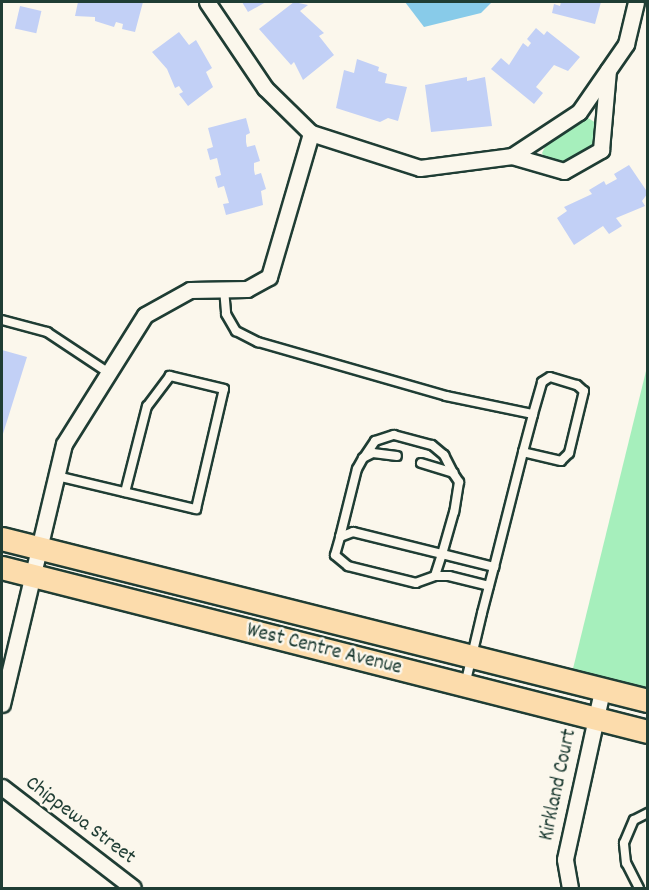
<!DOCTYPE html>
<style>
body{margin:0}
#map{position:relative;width:649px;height:890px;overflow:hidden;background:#fbf7ec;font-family:Dekko,sans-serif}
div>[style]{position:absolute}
.green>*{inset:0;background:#a6efbc}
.water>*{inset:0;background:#88cbe9}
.building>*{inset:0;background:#c2d0f6;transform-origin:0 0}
.roads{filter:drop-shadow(2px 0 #1f3d34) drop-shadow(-2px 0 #1f3d34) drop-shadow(0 2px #1f3d34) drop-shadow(0 -2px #1f3d34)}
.service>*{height:8px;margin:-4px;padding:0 4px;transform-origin:4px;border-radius:4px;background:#fbf7ec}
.minor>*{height:15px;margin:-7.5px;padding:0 7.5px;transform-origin:7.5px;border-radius:7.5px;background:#fbf7ec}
.primary>*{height:22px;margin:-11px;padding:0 11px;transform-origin:11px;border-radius:11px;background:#fcdcac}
span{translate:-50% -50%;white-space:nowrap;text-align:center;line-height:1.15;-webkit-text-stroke:5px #fbf7ec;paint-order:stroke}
.street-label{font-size:21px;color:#1f3d34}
.frame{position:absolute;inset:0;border:3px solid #1f3d34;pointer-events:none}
</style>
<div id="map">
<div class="green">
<div style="clip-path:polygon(588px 118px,596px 123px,596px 144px,567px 165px,546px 160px,542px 153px,546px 145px)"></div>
<div style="clip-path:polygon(647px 367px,647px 711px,568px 689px)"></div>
</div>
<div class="water">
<div style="clip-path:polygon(405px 2px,492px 2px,481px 13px,424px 27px)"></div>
</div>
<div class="building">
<div style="clip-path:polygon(78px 2px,143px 2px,135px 32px,122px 29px,123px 24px,116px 22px,114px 27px,95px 21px,95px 17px,75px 16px)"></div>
<div style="clip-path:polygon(242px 2px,266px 2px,248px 12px)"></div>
<div style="clip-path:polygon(294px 2px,308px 5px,300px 11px,324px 33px,319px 36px,334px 55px,303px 80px,294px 62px,291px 65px,259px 29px)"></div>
<div style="clip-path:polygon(561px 2px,601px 2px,595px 24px,552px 13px,554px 4px,560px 6px)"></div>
<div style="left:20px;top:6px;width:22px;height:23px;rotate:13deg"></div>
<div style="clip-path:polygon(536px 28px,544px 35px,547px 31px,580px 57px,568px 71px,554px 65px,536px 87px,543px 93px,534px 104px,491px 69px,501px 58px,509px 65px,523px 43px,528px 47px,531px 43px,527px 39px)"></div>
<div style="clip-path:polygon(179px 32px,189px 45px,196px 40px,212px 68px,206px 72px,213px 87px,188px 106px,179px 94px,183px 92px,179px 86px,175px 88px,167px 69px,152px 52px)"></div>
<div style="clip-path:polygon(357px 59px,379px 67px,378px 71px,387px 74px,385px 83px,407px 87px,398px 121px,388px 118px,380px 122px,336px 108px,344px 70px,354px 73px)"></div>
<div style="clip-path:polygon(467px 77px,467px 81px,485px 77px,492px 126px,431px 132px,425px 85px)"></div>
<div style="clip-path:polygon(246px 118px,250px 133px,246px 135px,246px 142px,247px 147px,255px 145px,260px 161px,254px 163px,254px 170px,255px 175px,261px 173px,266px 189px,261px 191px,263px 205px,226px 215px,223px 204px,229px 203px,224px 186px,218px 188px,215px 177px,221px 175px,217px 158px,210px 160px,207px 149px,213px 147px,208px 128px)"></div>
<div style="clip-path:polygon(629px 165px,648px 193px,642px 201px,645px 206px,616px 218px,622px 226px,609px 234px,603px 226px,574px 245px,557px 218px,567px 211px,564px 207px,592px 194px,589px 190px,604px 181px,606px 185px,617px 179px,614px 174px)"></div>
<div style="clip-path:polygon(2px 350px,27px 357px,2px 437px)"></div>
</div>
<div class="roads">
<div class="service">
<div style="left:224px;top:289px;width:25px;rotate:85deg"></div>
<div style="left:226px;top:314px;width:20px;rotate:60deg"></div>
<div style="left:236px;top:331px;width:25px;rotate:27deg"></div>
<div style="left:258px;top:342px;width:196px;rotate:16deg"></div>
<div style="left:446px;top:396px;width:89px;rotate:11.7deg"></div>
<div style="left:2px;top:320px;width:47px;rotate:14.9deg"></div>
<div style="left:47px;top:332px;width:74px;rotate:33.5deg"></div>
<div style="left:365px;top:456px;width:18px;rotate:-56deg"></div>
<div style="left:375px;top:441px;width:20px;rotate:-18deg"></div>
<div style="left:394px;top:435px;width:39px;rotate:15deg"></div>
<div style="left:432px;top:445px;width:16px;rotate:40deg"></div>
<div style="left:444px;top:455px;width:20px;rotate:63deg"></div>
<div style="left:421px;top:463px;width:34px;rotate:17deg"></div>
<div style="left:453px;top:473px;width:11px;rotate:56deg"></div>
<div style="left:459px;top:482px;width:30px;rotate:99deg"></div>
<div style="left:454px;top:512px;width:44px;rotate:105.9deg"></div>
<div style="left:442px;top:554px;width:23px;rotate:108deg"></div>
<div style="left:435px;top:576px;width:20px;rotate:160deg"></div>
<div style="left:416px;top:583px;width:70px;rotate:-166deg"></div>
<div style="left:348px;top:566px;width:17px;rotate:-140deg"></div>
<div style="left:335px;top:555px;width:19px;rotate:-74deg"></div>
<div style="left:340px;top:537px;width:14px;rotate:-21deg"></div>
<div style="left:353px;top:532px;width:92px;rotate:13.9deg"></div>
<div style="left:442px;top:554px;width:54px;rotate:14deg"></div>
<div style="left:57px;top:476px;width:143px;rotate:13.4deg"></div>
<div style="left:196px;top:509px;width:123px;rotate:-76.9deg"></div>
<div style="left:224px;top:389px;width:56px;rotate:-166.5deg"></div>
<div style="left:170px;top:376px;width:38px;rotate:127deg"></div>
<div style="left:147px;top:406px;width:89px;rotate:104.3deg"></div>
<div style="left:340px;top:537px;width:70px;rotate:-76deg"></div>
<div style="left:357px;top:469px;width:13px;rotate:-61deg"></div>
<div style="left:363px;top:458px;width:11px;rotate:-27deg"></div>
<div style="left:373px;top:453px;width:24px;rotate:7deg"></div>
<div style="left:435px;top:576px;width:14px"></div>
<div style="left:449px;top:576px;width:41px;rotate:14deg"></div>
<div style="left:465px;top:685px;width:74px;rotate:-76.7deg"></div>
<div style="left:482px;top:613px;width:48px;rotate:-75.4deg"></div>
<div style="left:494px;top:567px;width:119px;rotate:-75.8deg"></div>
<div style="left:523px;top:452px;width:39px;rotate:-75deg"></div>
<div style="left:533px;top:414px;width:33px;rotate:-74deg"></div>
<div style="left:542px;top:382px;width:9px;rotate:-32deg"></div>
<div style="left:550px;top:377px;width:28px;rotate:17deg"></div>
<div style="left:577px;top:385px;width:9px;rotate:41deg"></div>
<div style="left:584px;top:391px;width:64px;rotate:103.6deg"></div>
<div style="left:569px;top:453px;width:11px;rotate:135deg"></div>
<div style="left:561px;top:461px;width:39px;rotate:-167deg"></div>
<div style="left:639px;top:888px;width:28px;rotate:-117deg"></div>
<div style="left:626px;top:863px;width:20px;rotate:-96deg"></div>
<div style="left:624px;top:843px;width:25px;rotate:-67deg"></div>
<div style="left:634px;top:820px;width:16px;rotate:-27deg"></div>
</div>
<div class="minor">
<div style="left:207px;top:2px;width:104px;rotate:56deg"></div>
<div style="left:265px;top:88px;width:64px;rotate:44.4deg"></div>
<div style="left:311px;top:133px;width:114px;rotate:17.8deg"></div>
<div style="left:420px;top:168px;width:93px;rotate:-7.4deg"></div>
<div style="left:512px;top:156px;width:80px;rotate:-33.3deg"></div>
<div style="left:579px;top:112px;width:83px;rotate:-55.3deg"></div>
<div style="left:626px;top:44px;width:43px;rotate:-76.6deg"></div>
<div style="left:512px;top:156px;width:54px;rotate:16.1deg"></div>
<div style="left:564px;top:171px;width:43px;rotate:-29.6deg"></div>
<div style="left:601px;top:150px;width:80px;rotate:-85deg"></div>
<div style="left:2px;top:704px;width:267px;rotate:-76.6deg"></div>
<div style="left:64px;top:444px;width:152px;rotate:-57.9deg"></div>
<div style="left:145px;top:315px;width:51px;rotate:-29.1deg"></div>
<div style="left:190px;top:290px;width:57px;rotate:-1deg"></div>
<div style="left:247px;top:289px;width:25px;rotate:-29deg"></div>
<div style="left:269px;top:277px;width:150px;rotate:-73.7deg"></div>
<div style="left:2px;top:787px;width:165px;rotate:37.6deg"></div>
<div style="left:570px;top:888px;width:29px;rotate:-100deg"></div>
<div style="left:565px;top:859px;width:172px;rotate:-77.6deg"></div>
</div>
<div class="primary">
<div style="left:2px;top:539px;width:666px;rotate:14.08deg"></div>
<div style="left:2px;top:568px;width:666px;rotate:14.24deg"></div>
</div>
</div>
<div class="street-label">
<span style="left:324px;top:650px;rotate:14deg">West Centre Avenue</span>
<span style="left:559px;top:785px;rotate:-78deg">Kirkland Court</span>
<span style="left:80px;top:821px;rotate:37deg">Chippewa Street</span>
</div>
<div class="frame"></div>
</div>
